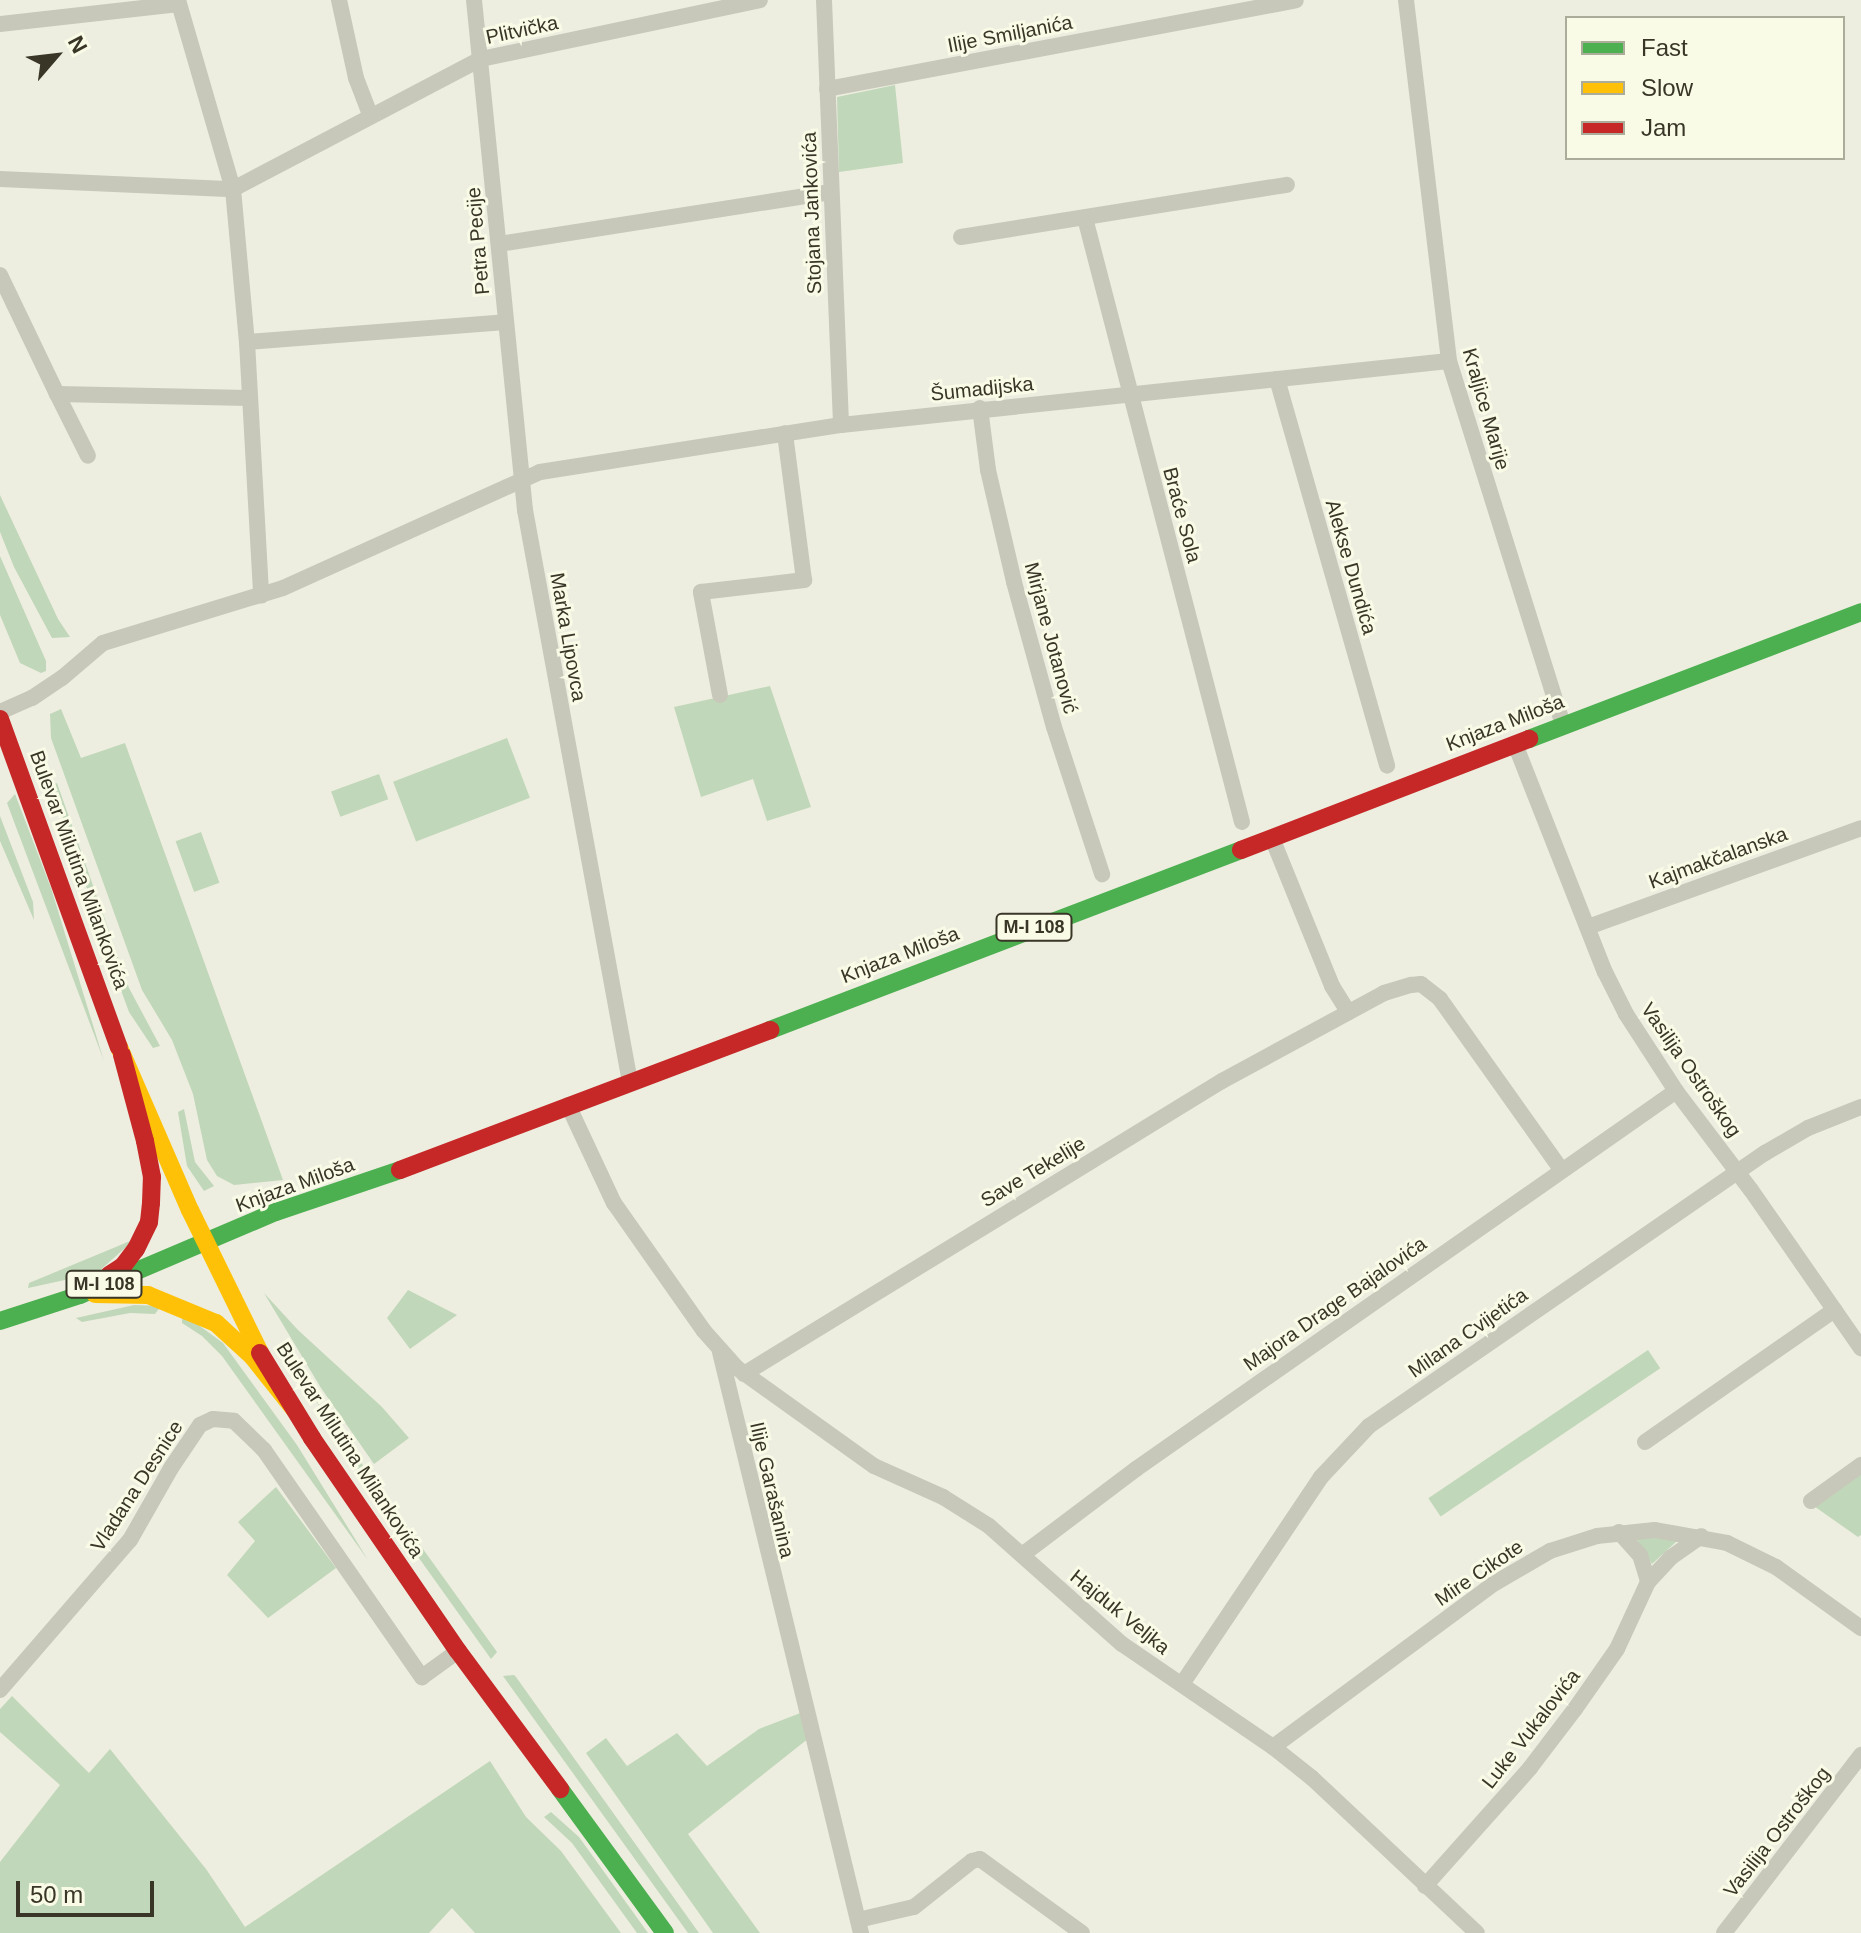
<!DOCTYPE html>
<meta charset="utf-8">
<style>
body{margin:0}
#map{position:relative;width:1861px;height:1933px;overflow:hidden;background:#edeee0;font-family:Helvetica,sans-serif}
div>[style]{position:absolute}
.green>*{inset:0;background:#c1d7b9;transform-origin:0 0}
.street>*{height:16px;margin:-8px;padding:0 8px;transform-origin:8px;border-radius:8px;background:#c7c8b9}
.fast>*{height:18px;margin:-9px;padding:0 9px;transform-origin:9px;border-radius:9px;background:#4caf50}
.slow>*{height:18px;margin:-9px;padding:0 9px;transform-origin:9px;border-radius:9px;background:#ffc107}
.jam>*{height:18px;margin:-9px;padding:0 9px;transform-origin:9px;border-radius:9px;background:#c62828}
span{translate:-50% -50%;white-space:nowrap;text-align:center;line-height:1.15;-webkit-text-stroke:6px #f9fbe7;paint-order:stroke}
.shield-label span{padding:2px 6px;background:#f9fbe7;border:2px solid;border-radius:6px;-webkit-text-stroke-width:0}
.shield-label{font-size:18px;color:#393627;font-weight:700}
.street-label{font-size:20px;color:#393627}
.legend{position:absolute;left:1565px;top:16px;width:280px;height:144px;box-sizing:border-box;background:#f9fbe7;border:2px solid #acac9a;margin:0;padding:10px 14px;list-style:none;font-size:24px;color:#393627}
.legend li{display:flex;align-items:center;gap:16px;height:40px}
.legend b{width:40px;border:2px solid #acac9a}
.north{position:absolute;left:16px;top:16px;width:80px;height:80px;-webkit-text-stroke:6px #f9fbe7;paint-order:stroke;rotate:62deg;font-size:22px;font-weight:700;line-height:32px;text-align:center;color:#393627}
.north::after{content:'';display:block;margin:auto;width:28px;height:36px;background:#393627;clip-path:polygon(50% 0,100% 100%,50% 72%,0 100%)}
.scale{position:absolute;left:16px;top:1881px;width:138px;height:36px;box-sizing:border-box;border:4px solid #393627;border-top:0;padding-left:10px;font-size:24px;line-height:28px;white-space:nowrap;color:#393627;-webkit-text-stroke:6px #f9fbe7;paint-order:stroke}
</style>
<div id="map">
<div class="green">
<div style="clip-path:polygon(895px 85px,903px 163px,839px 172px,837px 97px)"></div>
<div style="clip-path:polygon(0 495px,58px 619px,70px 637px,52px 638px,14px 567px,0 532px)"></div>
<div style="clip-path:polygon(0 556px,46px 661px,46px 671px,41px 673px,20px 663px,0 615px)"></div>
<div style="clip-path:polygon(770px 686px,811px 807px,767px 821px,753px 779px,701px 797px,674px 707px)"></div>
<div style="clip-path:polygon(61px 709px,81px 758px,125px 743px,283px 1180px,234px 1185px,217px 1176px,207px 1160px,193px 1094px,172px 1040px,142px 990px,51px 738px,50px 714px)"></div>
<div style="left:507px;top:738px;width:64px;height:122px;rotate:69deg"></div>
<div style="left:379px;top:774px;width:27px;height:51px;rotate:70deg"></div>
<div style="clip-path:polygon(57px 783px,129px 988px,160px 1046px,153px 1048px,129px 1012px,122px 993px,52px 785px)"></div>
<div style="clip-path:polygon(15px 794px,51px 888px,104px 1061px,7px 803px)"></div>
<div style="clip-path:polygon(0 816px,33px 902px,34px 920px,0 841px)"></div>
<div style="left:201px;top:832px;width:54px;height:27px;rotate:70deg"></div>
<div style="clip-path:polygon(184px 1109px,195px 1162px,214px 1186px,204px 1191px,187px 1166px,178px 1112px)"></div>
<div style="clip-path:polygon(135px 1239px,97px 1273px,28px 1288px,29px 1283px)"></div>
<div style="clip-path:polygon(408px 1290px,457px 1315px,410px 1349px,387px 1318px)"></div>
<div style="clip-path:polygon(264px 1293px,298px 1330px,382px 1407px,409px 1438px,374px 1464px,321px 1388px)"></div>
<div style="clip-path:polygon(134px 1305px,161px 1306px,155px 1314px,130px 1313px,82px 1322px,76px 1318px)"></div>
<div style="clip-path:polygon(182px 1313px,223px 1343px,297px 1445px,368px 1560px,222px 1356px,202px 1336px,182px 1323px)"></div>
<div style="left:1648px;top:1350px;width:22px;height:265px;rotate:56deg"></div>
<div style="clip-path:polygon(313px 1396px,497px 1652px,491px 1659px,374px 1495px)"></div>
<div style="clip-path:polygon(1861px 1467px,1861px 1535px,1858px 1537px,1811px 1504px)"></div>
<div style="clip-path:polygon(276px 1487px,336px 1568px,268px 1618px,227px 1575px,255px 1541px,238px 1522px)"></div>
<div style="clip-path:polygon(1654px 1537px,1677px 1541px,1652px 1564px,1636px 1538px)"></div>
<div style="clip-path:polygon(514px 1675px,516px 1677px,699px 1933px,688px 1933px,503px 1676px)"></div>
<div style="clip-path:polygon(12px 1696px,89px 1773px,110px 1749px,206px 1869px,245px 1927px,490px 1761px,526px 1817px,561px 1851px,621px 1933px,475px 1933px,452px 1908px,429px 1933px,0 1933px,0 1862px,60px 1785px,0 1732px,0 1709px)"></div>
<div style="clip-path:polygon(803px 1712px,809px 1738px,688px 1834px,760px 1933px,713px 1933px,586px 1753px,606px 1738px,627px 1766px,677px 1733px,707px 1766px,759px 1729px)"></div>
<div style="clip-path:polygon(551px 1812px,579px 1837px,648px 1933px,637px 1933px,572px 1843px,544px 1817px)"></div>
</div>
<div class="street">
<div style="left:178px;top:0;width:197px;rotate:73.8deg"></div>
<div style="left:233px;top:189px;width:154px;rotate:84.8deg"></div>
<div style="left:247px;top:342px;width:254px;rotate:86.8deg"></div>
<div style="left:339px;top:0;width:80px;rotate:77.7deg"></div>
<div style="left:356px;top:78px;width:40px;rotate:69deg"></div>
<div style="left:474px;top:0;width:513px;rotate:84.29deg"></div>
<div style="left:525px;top:510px;width:582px;rotate:79.6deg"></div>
<div style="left:824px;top:0;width:425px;rotate:87.7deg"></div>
<div style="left:1406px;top:0;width:364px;rotate:83.2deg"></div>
<div style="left:1449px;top:361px;width:381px;rotate:72.6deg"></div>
<div style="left:0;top:24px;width:180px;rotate:-6.4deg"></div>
<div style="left:827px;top:89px;width:477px;rotate:-10.7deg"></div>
<div style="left:0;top:179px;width:233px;rotate:2.5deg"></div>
<div style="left:233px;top:189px;width:280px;rotate:-27.7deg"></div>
<div style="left:481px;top:59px;width:285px;rotate:-11.9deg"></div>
<div style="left:1085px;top:218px;width:624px;rotate:75.43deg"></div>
<div style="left:961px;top:237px;width:330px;rotate:-9.1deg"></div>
<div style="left:499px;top:244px;width:336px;rotate:-8.9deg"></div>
<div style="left:0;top:275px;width:132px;rotate:64.4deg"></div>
<div style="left:57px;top:394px;width:192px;rotate:1.2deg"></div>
<div style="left:247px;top:342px;width:259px;rotate:-4.4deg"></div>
<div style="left:1277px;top:379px;width:402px;rotate:74.1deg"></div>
<div style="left:57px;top:394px;width:69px;rotate:63.4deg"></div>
<div style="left:980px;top:408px;width:63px;rotate:82.6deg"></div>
<div style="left:988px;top:470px;width:115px;rotate:76.9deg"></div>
<div style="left:1014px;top:582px;width:150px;rotate:74.6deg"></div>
<div style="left:1054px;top:727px;width:155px;rotate:71.9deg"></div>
<div style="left:720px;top:695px;width:105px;rotate:-100.5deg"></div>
<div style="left:701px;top:592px;width:104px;rotate:-6.6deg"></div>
<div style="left:804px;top:580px;width:148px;rotate:-97.4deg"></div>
<div style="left:0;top:712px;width:35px;rotate:-24deg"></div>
<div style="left:32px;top:698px;width:36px;rotate:-34deg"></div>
<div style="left:62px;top:678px;width:54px;rotate:-40.5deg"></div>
<div style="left:103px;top:643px;width:188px;rotate:-17deg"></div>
<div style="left:283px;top:588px;width:282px;rotate:-24.3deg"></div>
<div style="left:540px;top:472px;width:305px;rotate:-8.9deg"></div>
<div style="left:841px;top:425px;width:611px;rotate:-6.01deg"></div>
<div style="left:1515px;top:744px;width:245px;rotate:68.5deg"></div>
<div style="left:1605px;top:972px;width:47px;rotate:63.4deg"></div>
<div style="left:1626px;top:1014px;width:92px;rotate:57deg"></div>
<div style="left:1676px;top:1091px;width:124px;rotate:52.9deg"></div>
<div style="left:1751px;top:1190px;width:193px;rotate:55.2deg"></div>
<div style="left:1272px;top:838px;width:160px;rotate:67.9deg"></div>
<div style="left:1332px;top:986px;width:31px;rotate:58deg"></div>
<div style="left:1588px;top:927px;width:290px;rotate:-19.9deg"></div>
<div style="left:568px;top:1105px;width:108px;rotate:64.9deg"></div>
<div style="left:614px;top:1203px;width:156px;rotate:54.9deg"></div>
<div style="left:704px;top:1331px;width:50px;rotate:48.3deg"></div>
<div style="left:737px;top:1368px;width:168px;rotate:35.6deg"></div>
<div style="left:874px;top:1466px;width:76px;rotate:24.2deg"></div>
<div style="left:943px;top:1497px;width:54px;rotate:32.2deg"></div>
<div style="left:989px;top:1526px;width:178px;rotate:41.6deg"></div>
<div style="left:1122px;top:1644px;width:183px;rotate:34.3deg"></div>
<div style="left:1273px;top:1747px;width:50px;rotate:38.5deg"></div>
<div style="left:1312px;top:1778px;width:226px;rotate:43.2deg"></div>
<div style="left:720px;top:1352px;width:598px;rotate:76.36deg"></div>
<div style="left:744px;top:1374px;width:561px;rotate:-31.51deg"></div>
<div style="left:1222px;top:1081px;width:184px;rotate:-28.5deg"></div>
<div style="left:1384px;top:993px;width:28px;rotate:-17deg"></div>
<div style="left:1411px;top:985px;width:10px;rotate:-6deg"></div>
<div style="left:1421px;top:984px;width:24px;rotate:38deg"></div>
<div style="left:1440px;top:999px;width:209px;rotate:54.6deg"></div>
<div style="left:1645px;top:1442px;width:231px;rotate:-34.9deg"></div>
<div style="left:1811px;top:1501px;width:62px;rotate:-35.8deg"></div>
<div style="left:1619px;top:1532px;width:31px;rotate:48deg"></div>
<div style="left:1640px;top:1555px;width:28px;rotate:73deg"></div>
<div style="left:1022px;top:1555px;width:143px;rotate:-37deg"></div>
<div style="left:1136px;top:1469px;width:659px;rotate:-34.99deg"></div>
<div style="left:1182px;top:1684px;width:249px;rotate:-56.1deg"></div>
<div style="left:1321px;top:1477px;width:70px;rotate:-46.7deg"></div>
<div style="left:1369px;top:1426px;width:481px;rotate:-34.6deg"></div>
<div style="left:1765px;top:1153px;width:50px;rotate:-30.2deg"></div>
<div style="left:1808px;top:1128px;width:57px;rotate:-21.6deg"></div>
<div style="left:0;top:1690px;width:198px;rotate:-49.1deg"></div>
<div style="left:130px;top:1540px;width:83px;rotate:-60.3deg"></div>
<div style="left:171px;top:1468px;width:52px;rotate:-56deg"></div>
<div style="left:200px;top:1425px;width:14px;rotate:-25deg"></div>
<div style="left:213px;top:1419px;width:21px;rotate:5deg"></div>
<div style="left:234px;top:1421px;width:42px;rotate:44deg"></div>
<div style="left:264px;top:1450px;width:277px;rotate:55.2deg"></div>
<div style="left:422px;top:1677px;width:44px;rotate:-35.8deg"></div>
<div style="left:1273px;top:1747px;width:276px;rotate:-36.5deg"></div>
<div style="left:1495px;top:1583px;width:64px;rotate:-30.2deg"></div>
<div style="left:1550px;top:1551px;width:49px;rotate:-17.7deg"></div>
<div style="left:1597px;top:1536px;width:58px;rotate:-5.9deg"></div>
<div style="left:1655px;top:1530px;width:73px;rotate:10.2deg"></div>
<div style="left:1727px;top:1543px;width:55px;rotate:26.1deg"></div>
<div style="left:1776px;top:1567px;width:105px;rotate:35.7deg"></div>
<div style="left:1425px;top:1886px;width:158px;rotate:-48.3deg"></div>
<div style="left:1530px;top:1768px;width:74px;rotate:-52.7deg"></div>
<div style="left:1575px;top:1709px;width:73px;rotate:-55deg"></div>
<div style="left:1617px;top:1649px;width:74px;rotate:-65.2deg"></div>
<div style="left:1648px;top:1582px;width:33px;rotate:-47deg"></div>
<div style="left:1670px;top:1558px;width:38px;rotate:-35deg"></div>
<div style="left:858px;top:1920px;width:57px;rotate:-13.1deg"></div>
<div style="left:914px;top:1907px;width:74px;rotate:-38.4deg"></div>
<div style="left:972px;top:1861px;width:8px;rotate:-14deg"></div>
<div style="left:980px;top:1859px;width:126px;rotate:36deg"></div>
<div style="left:1724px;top:1933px;width:225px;rotate:-52.4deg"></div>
</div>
<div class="fast">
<div style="left:1529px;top:739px;width:355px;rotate:-20.9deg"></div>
<div style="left:770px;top:1030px;width:504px;rotate:-20.92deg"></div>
<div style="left:0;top:1321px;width:84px;rotate:-18deg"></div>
<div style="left:80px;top:1295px;width:213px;rotate:-23deg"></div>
<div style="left:276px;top:1212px;width:131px;rotate:-18.7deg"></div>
<div style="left:560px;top:1789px;width:178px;rotate:53.9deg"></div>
</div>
<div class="slow">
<div style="left:119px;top:1047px;width:178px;rotate:66.5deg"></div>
<div style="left:190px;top:1210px;width:159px;rotate:63.9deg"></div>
<div style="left:95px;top:1294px;width:53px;rotate:1.1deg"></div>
<div style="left:148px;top:1295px;width:74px;rotate:22.4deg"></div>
<div style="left:216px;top:1323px;width:49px;rotate:42.5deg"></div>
<div style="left:252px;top:1356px;width:69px;rotate:51.5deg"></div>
</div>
<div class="jam">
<div style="left:0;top:719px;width:349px;rotate:70.1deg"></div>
<div style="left:1241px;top:850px;width:309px;rotate:-21.1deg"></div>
<div style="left:400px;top:1170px;width:396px;rotate:-20.7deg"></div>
<div style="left:109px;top:1275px;width:17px;rotate:-33deg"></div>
<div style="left:123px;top:1266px;width:21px;rotate:-53deg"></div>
<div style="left:136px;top:1249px;width:30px;rotate:-64deg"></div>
<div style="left:149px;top:1222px;width:19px;rotate:-84deg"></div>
<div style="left:151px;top:1203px;width:26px;rotate:-88deg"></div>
<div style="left:152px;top:1177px;width:37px;rotate:-101deg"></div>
<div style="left:145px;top:1141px;width:89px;rotate:-105deg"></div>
<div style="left:260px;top:1353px;width:100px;rotate:58.5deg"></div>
<div style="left:312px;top:1438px;width:258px;rotate:55.6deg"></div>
<div style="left:458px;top:1651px;width:172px;rotate:53.5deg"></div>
</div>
<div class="shield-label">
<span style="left:1034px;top:927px">M-I 108</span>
<span style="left:104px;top:1284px">M-I 108</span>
</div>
<div class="street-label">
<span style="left:522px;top:30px;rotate:-12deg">Plitvička</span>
<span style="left:1010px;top:34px;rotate:-11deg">Ilije Smiljanića</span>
<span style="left:812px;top:213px;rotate:-92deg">Stojana Jankovića</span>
<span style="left:478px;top:241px;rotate:-95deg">Petra Pecije</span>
<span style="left:982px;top:389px;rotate:-6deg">Šumadijska</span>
<span style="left:1486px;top:409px;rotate:74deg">Kraljice Marije</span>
<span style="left:1182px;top:515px;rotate:75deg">Braće Sola</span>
<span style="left:1351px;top:567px;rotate:74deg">Alekse Dundića</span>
<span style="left:568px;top:637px;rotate:80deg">Marka Lipovca</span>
<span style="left:1051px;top:638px;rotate:75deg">Mirjane Jotanović</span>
<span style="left:1505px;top:723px;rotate:-21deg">Knjaza Miloša</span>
<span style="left:1718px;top:858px;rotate:-20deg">Kajmakčalanska</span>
<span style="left:79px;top:870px;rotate:70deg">Bulevar Milutina Milankovića</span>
<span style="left:900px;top:955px;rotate:-21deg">Knjaza Miloša</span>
<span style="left:1691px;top:1070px;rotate:55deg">Vasilija Ostroškog</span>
<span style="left:1033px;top:1172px;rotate:-31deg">Save Tekelije</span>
<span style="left:295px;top:1185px;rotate:-20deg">Knjaza Miloša</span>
<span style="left:1335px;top:1304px;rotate:-35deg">Majora Drage Bajalovića</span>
<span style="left:1468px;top:1333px;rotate:-35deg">Milana Cvijetića</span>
<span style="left:350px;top:1450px;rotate:57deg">Bulevar Milutina Milankovića</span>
<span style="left:137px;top:1486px;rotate:-57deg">Vladana Desnice</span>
<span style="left:772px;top:1490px;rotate:77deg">Ilije Garašanina</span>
<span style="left:1479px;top:1573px;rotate:-34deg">Mire Cikote</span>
<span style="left:1120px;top:1612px;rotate:39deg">Hajduk Veljka</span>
<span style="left:1531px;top:1729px;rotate:-52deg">Luke Vukalovića</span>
<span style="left:1777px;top:1832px;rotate:-52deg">Vasilija Ostroškog</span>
</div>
<ul class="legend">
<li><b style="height:10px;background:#4caf50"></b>Fast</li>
<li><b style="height:10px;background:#ffc107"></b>Slow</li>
<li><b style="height:10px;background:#c62828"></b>Jam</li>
</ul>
<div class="north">N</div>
<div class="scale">50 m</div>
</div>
